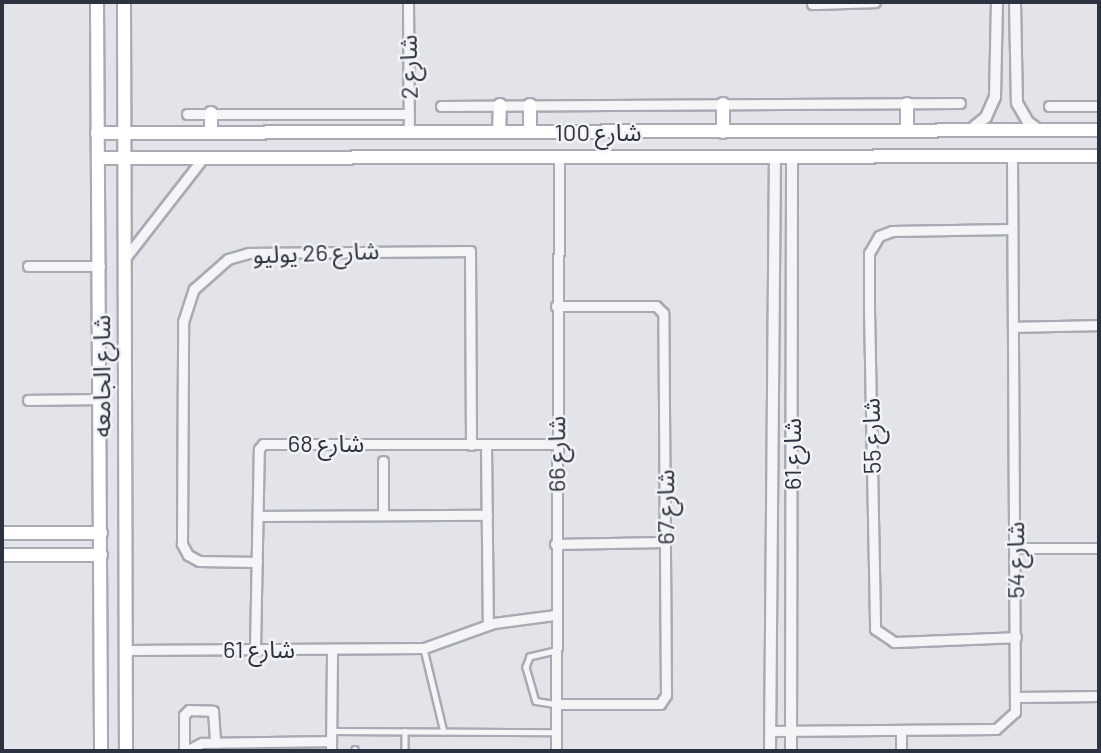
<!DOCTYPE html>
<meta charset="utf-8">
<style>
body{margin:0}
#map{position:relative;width:1101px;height:753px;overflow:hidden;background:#e2e4e9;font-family:Barlow,"Noto Sans Arabic",sans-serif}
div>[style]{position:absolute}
.roads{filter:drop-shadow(2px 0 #a8abb3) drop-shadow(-2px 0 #a8abb3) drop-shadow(0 2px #a8abb3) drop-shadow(0 -2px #a8abb3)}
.service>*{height:4.5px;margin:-2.25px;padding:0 2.25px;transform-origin:2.25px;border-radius:2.25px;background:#f5f5f8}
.minor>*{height:9px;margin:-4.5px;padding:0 4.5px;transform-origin:4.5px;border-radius:4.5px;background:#f5f5f8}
.tertiary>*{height:10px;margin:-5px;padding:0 5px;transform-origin:5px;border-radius:5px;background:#f5f5f8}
.secondary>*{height:12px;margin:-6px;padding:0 6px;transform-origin:6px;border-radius:6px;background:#fff}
span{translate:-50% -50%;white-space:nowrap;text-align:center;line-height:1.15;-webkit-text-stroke:5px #f2f3f7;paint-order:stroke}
.street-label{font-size:24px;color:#2c323f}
.frame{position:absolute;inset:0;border:4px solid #2c323f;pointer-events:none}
</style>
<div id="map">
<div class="roads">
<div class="service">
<div style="left:424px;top:649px;width:85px;rotate:76.5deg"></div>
<div style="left:555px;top:651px;width:26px;rotate:167deg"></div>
<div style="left:530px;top:657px;width:11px;rotate:112deg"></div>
<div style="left:526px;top:667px;width:35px;rotate:74deg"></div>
<div style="left:536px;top:701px;width:20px;rotate:9deg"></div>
<div style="left:331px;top:731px;width:224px;rotate:0.3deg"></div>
<div style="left:405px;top:731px;width:20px;rotate:90deg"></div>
<div style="left:355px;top:749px;width:2px;rotate:90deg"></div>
</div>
<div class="minor">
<div style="left:408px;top:2px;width:130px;rotate:89.6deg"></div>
<div style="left:812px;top:4px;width:63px;rotate:-1.8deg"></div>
<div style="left:441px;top:106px;width:519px;rotate:-0.33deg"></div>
<div style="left:1049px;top:106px;width:50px"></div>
<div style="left:187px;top:114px;width:222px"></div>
<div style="left:1012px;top:229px;width:120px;rotate:179deg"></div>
<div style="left:892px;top:231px;width:14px;rotate:159deg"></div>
<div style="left:879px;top:236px;width:20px;rotate:120deg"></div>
<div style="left:869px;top:253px;width:56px;rotate:90deg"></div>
<div style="left:869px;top:309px;width:320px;rotate:88.9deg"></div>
<div style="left:875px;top:629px;width:23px;rotate:34deg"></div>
<div style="left:894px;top:642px;width:122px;rotate:-2.3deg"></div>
<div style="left:126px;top:257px;width:125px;rotate:-52.1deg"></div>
<div style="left:28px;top:266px;width:72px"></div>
<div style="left:1013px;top:327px;width:86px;rotate:-1.3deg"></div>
<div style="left:28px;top:400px;width:73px;rotate:-0.8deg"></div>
<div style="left:486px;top:445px;width:180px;rotate:89.4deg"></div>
<div style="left:383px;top:515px;width:54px;rotate:-90deg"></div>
<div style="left:258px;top:516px;width:229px;rotate:-0.3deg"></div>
<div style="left:555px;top:544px;width:110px;rotate:-1deg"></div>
<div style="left:1015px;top:548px;width:84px"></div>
<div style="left:257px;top:562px;width:58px;rotate:-179deg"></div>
<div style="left:199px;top:561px;width:13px;rotate:-151deg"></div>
<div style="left:188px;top:555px;width:13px;rotate:-119deg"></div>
<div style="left:182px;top:544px;width:222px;rotate:-89.7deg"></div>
<div style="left:183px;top:322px;width:35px;rotate:-72deg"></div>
<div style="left:194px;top:289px;width:45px;rotate:-41.4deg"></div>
<div style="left:228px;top:259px;width:22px;rotate:-16deg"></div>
<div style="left:249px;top:253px;width:221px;rotate:-0.5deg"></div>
<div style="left:470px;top:251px;width:194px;rotate:89.7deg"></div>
<div style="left:255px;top:649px;width:200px;rotate:-88.9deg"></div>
<div style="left:259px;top:449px;width:6px;rotate:-51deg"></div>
<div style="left:263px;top:444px;width:293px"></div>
<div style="left:126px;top:650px;width:298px;rotate:-0.4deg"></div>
<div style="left:424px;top:648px;width:74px;rotate:-19.7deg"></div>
<div style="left:494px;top:623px;width:62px;rotate:-7.5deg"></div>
<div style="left:1016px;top:697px;width:83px;rotate:-0.7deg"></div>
<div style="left:556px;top:704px;width:104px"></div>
<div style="left:660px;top:704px;width:11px;rotate:-56deg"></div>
<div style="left:666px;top:695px;width:382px;rotate:-90.4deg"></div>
<div style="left:663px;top:313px;width:10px;rotate:-135deg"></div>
<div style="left:656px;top:306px;width:100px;rotate:180deg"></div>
<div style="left:901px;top:730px;width:21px;rotate:90deg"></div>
<div style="left:771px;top:731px;width:225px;rotate:-0.5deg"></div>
<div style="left:996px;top:729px;width:25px;rotate:-42deg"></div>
<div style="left:1015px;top:712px;width:556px;rotate:-90.31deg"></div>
<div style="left:184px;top:751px;width:36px;rotate:-90deg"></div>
<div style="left:184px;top:715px;width:7px;rotate:-45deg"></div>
<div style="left:189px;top:710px;width:24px;rotate:2deg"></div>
<div style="left:213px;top:711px;width:32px;rotate:86deg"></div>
<div style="left:186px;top:751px;width:18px;rotate:-27deg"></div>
<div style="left:202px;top:743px;width:129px;rotate:-0.9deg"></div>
<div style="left:331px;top:751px;width:102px;rotate:-89.4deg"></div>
<div style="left:556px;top:751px;width:594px;rotate:-89.71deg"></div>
</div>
<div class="tertiary">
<div style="left:1015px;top:2px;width:101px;rotate:88.9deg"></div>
<div style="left:1017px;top:103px;width:22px;rotate:60deg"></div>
<div style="left:1028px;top:122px;width:14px;rotate:36deg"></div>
<div style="left:969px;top:131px;width:22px;rotate:-39deg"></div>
<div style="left:986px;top:117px;width:22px;rotate:-66deg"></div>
<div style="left:995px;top:97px;width:95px;rotate:-88.8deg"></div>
<div style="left:770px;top:751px;width:594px;rotate:-89.52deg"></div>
<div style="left:791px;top:751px;width:594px;rotate:-89.9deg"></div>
</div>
<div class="secondary">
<div style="left:97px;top:2px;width:749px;rotate:89.69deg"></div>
<div style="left:124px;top:2px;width:749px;rotate:89.85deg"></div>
<div style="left:907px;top:131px;width:27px;rotate:-90deg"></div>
<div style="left:499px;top:132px;width:27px;rotate:-88deg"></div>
<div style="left:530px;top:132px;width:27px;rotate:-90deg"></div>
<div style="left:723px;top:132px;width:28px;rotate:-90deg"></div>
<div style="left:97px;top:133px;width:1002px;rotate:-0.17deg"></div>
<div style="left:211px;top:133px;width:20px;rotate:-90deg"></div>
<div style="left:98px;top:158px;width:1001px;rotate:-0.11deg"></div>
<div style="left:2px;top:533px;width:99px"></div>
<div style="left:2px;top:555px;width:99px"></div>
</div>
</div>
<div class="street-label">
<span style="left:408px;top:67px;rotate:-91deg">شارع 2</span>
<span style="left:598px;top:132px">شارع 100</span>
<span style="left:316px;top:252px;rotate:-2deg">شارع 26 يوليو</span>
<span style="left:101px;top:376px;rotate:-90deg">شارع الجامعه</span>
<span style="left:871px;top:436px;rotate:-91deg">شارع 55</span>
<span style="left:326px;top:443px">شارع 68</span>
<span style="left:556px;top:454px;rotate:-90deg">شارع 66</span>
<span style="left:792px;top:454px;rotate:-90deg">شارع 61</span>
<span style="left:665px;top:507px;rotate:-90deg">شارع 67</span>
<span style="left:1015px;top:560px;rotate:-90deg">شارع 54</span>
<span style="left:259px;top:649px">شارع 61</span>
</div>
<div class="frame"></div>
</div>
